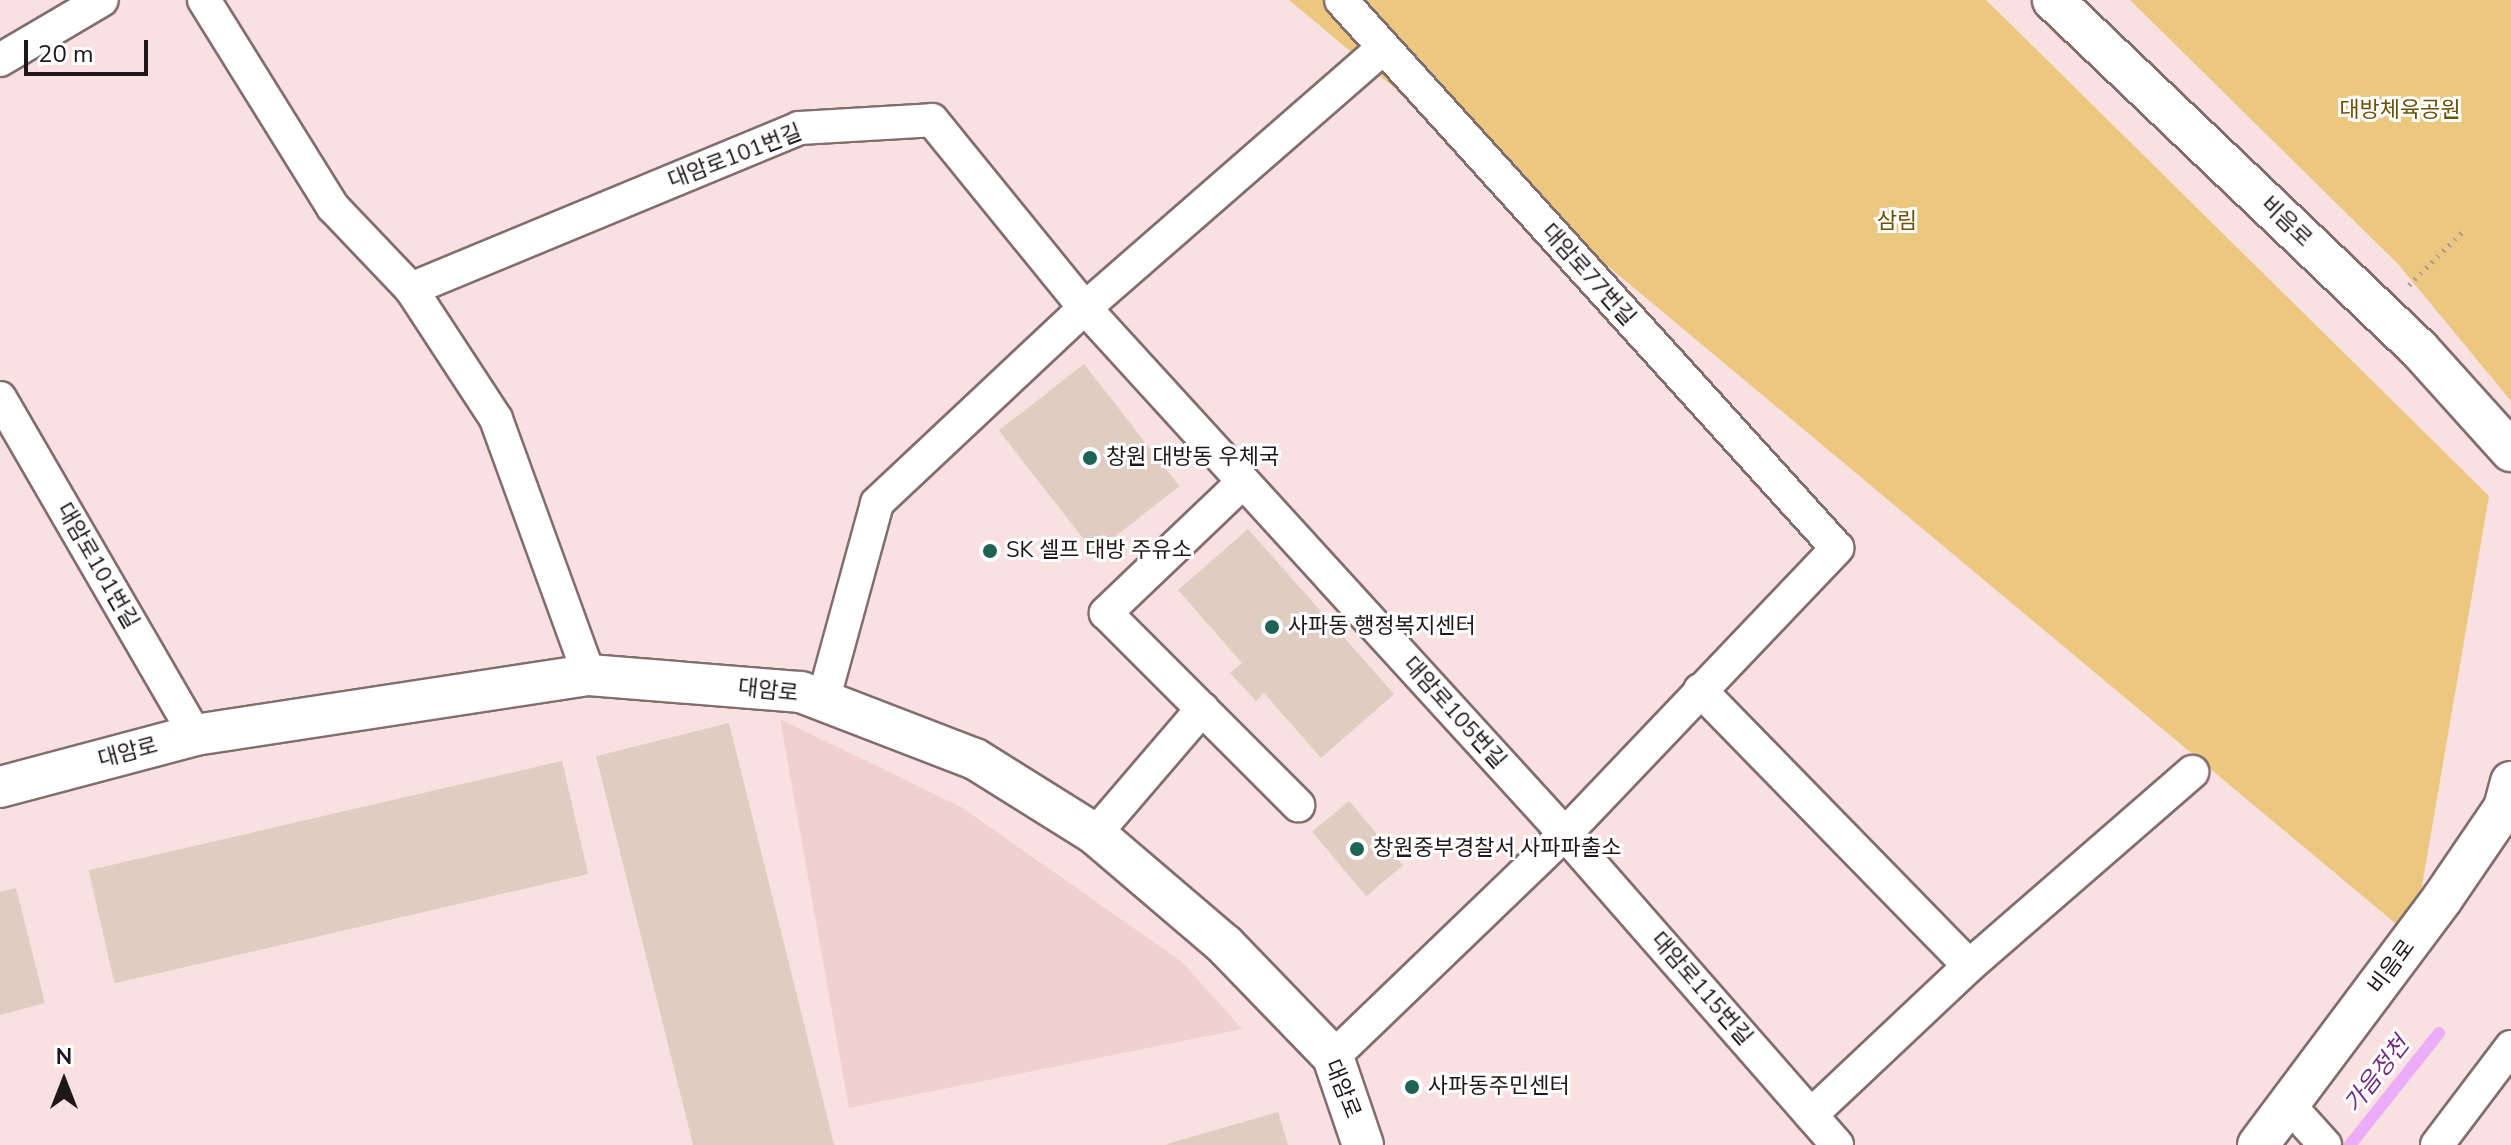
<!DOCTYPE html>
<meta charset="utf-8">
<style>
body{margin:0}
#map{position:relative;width:2511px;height:1145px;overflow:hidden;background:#f8e1e0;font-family:"Nunito Sans","Noto Sans KR",sans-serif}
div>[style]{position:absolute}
.built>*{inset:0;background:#f0d1cf}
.green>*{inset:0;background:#ecc780}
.stream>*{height:12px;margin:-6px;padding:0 6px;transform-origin:6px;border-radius:6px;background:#ebadf9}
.building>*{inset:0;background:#e0cdc2;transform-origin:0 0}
.path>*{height:5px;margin-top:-2.5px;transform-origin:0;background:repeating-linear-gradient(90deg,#ad9b9b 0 2px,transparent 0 8px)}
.roads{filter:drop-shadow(2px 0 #826e6d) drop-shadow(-2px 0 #826e6d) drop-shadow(0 2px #826e6d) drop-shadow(0 -2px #826e6d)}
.minor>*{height:32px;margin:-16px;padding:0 16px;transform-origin:16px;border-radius:16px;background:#fff}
.tertiary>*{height:40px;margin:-20px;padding:0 20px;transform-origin:20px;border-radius:20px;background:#fff}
.dots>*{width:22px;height:22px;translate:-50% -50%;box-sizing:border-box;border:4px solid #fff;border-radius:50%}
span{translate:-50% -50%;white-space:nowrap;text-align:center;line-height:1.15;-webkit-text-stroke:6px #fff;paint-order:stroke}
.park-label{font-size:22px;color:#6e5003}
.street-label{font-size:22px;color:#201818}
.poi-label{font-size:22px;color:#201818}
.left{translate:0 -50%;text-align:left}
.water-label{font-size:24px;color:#742b83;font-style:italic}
.north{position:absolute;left:24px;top:1041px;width:80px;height:80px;-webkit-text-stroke:6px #fff;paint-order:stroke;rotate:0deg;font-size:22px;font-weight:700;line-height:32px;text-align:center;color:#201818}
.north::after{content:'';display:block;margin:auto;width:28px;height:36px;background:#201818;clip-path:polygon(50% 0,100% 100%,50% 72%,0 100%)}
.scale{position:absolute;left:24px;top:40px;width:124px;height:36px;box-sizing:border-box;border:4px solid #201818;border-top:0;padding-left:10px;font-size:24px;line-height:28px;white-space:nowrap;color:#201818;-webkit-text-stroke:6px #fff;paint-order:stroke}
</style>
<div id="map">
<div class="built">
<div style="clip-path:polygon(780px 719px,961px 807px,1182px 962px,1242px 1029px,849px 1108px)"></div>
</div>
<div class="green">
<div style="clip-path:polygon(1289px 0,1986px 0,2489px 496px,2413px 938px)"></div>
<div style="clip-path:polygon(2130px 0,2511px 0,2511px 401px,2398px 264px)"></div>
</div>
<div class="stream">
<div style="left:2350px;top:1145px;width:143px;rotate:-51.5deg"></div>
</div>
<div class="building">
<div style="left:1084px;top:364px;width:155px;height:108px;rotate:52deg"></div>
<div style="clip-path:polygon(1248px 529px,1394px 694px,1321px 758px,1264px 693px,1256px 701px,1230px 673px,1242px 663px,1178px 590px)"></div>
<div style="left:729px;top:723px;width:436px;height:137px;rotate:76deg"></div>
<div style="left:562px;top:761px;width:116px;height:486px;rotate:77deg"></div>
<div style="left:1349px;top:801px;width:84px;height:48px;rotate:50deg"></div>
<div style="clip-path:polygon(16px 888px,45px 1003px,0 1015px,0 892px)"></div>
<div style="clip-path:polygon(1278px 1112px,1288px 1145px,1168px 1145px,1167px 1144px)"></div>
</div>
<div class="path">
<div style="left:2409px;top:285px;width:79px;rotate:-45deg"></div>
</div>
<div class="roads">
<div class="minor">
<div style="left:204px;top:0;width:244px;rotate:58.1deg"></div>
<div style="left:333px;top:207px;width:113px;rotate:46.4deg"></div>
<div style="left:411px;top:289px;width:155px;rotate:56.8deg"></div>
<div style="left:496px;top:419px;width:272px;rotate:70deg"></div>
<div style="left:0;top:60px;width:118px;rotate:-30.5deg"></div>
<div style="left:411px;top:289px;width:420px;rotate:-22.5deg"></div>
<div style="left:799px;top:128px;width:133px;rotate:-3.4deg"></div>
<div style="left:932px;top:120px;width:242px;rotate:50.9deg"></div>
<div style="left:1085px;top:308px;width:712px;rotate:47.62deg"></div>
<div style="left:1565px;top:834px;width:413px;rotate:48.8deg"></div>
<div style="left:0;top:398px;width:389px;rotate:59.9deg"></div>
<div style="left:1243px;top:482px;width:190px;rotate:136.3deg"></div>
<div style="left:1106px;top:613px;width:272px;rotate:45deg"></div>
<div style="left:1700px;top:690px;width:385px;rotate:45.7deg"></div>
<div style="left:823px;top:701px;width:205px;rotate:-74.7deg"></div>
<div style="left:877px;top:503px;width:285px;rotate:-43.2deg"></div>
<div style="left:1085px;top:308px;width:395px;rotate:-41.1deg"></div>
<div style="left:1095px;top:834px;width:165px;rotate:-49.4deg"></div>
<div style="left:1333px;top:1057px;width:322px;rotate:-43.9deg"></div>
<div style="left:1565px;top:834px;width:395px;rotate:-46.4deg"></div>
<div style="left:1837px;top:548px;width:739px;rotate:-132.15deg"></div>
<div style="left:2289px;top:1105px;width:54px;rotate:48deg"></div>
<div style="left:1811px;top:1115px;width:217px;rotate:-43.3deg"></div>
<div style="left:1969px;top:966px;width:296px;rotate:-41deg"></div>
<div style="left:2437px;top:1145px;width:123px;rotate:-52.9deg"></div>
</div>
<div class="tertiary">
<div style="left:2053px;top:0;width:507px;rotate:43.64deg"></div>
<div style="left:2420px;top:350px;width:136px;rotate:48deg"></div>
<div style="left:0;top:787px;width:202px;rotate:-14.9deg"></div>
<div style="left:195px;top:735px;width:399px;rotate:-8.7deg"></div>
<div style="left:589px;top:675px;width:213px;rotate:4.6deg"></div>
<div style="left:801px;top:692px;width:186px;rotate:21.1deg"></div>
<div style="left:975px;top:759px;width:142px;rotate:32deg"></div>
<div style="left:1095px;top:834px;width:170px;rotate:40.5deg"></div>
<div style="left:1224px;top:944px;width:157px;rotate:46deg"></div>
<div style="left:1333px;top:1057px;width:93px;rotate:71.2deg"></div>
<div style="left:2258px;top:1145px;width:307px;rotate:-53.2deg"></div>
<div style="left:2442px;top:899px;width:110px;rotate:-55.7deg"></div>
<div style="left:2504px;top:808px;width:27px;rotate:-75deg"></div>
</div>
</div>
<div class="dots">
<div style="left:1090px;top:458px;background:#1e6354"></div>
<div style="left:990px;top:551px;background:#1e6354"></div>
<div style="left:1272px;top:627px;background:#1e6354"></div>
<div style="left:1357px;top:849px;background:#1e6354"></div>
<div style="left:1412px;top:1087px;background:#1e6354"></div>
</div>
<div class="park-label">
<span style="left:2400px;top:111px">대방체육공원</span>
<span style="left:1897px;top:222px">삼림</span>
</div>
<div class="street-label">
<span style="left:735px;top:157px;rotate:-21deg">대암로101번길</span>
<span style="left:2286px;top:222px;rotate:44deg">비음로</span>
<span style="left:1588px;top:275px;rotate:48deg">대암로77번길</span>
<span style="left:97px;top:566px;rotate:60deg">대암로101번길</span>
<span style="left:768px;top:691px;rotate:6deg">대암로</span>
<span style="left:1454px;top:713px;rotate:48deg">대암로105번길</span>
<span style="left:128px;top:753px;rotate:-15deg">대암로</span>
<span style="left:2392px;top:967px;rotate:-53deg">비음로</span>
<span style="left:1701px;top:989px;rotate:49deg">대암로115번길</span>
<span style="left:1342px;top:1089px;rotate:68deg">대암로</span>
</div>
<div class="poi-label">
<span class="left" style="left:1106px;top:458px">창원 대방동 우체국</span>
<span class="left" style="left:1006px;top:551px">SK 셀프 대방 주유소</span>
<span class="left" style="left:1288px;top:627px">사파동 행정복지센터</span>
<span class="left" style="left:1373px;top:849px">창원중부경찰서 사파파출소</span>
<span class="left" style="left:1428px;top:1087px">사파동주민센터</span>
</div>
<div class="water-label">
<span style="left:2377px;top:1075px;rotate:-52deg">가음정천</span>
</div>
<div class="north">N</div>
<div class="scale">20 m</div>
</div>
